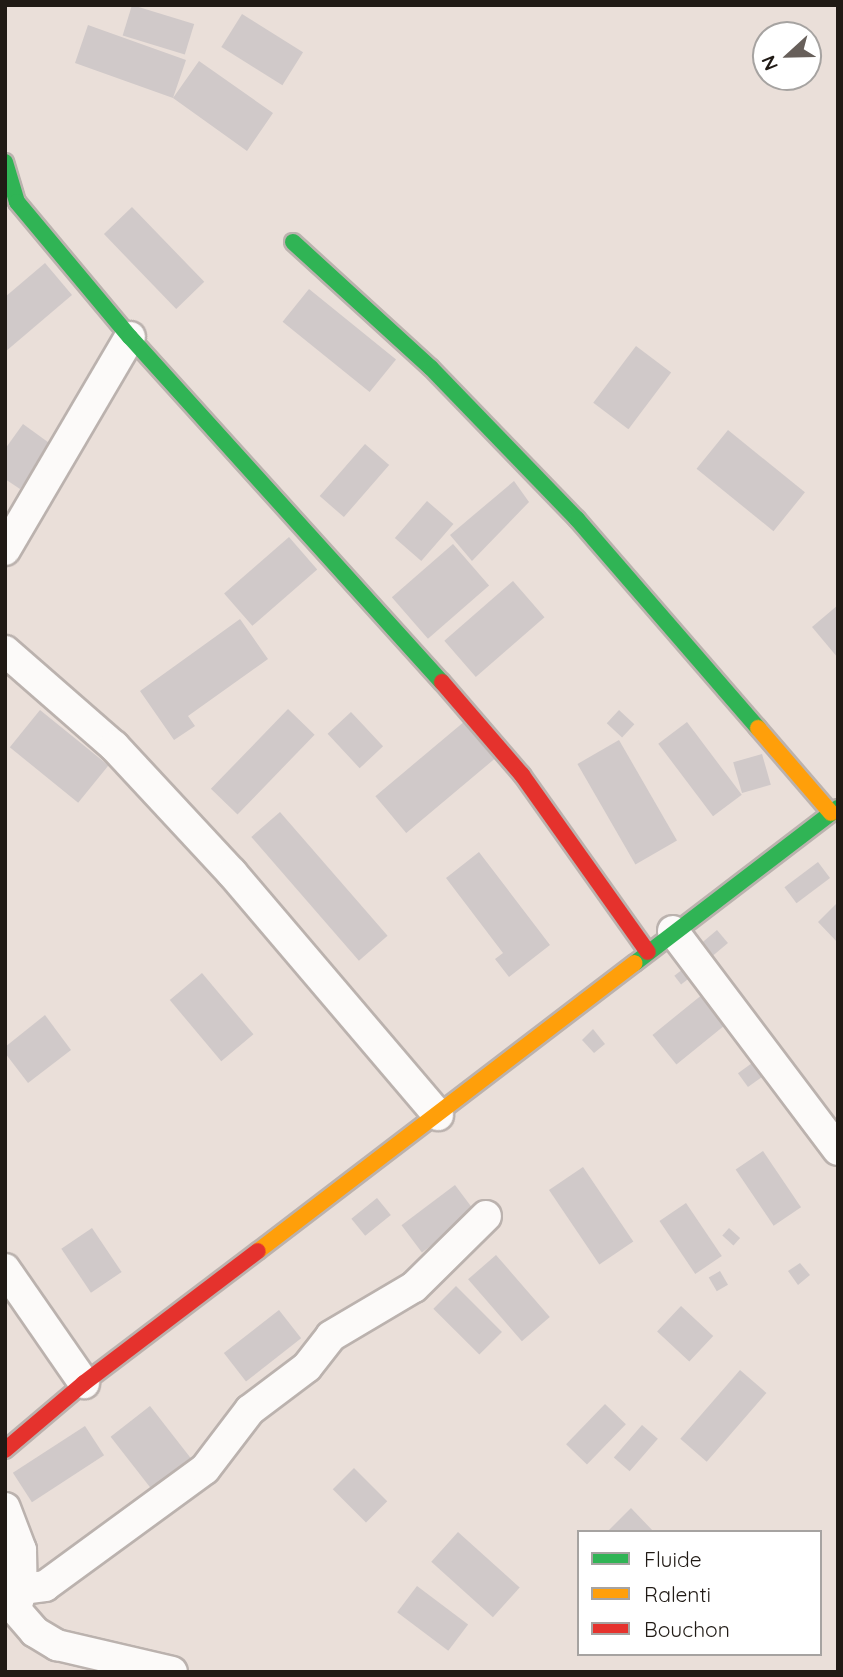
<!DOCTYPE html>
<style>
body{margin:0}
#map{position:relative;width:843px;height:1677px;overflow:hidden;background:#eadfd9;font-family:Quicksand,sans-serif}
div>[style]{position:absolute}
.building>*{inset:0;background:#d0c9c9;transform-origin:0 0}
.roads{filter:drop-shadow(2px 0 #bbb2ae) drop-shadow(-2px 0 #bbb2ae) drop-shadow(0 2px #bbb2ae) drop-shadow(0 -2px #bbb2ae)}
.street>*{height:30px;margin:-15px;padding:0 15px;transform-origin:15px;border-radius:15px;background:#fcfaf9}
.fast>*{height:16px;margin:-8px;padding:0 8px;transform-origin:8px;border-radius:8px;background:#30b455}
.slow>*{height:16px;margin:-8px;padding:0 8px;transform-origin:8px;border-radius:8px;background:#ff9f0a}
.jam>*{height:16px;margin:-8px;padding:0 8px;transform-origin:8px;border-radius:8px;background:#e5322d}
span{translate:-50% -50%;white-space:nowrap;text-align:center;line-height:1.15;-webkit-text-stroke:5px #fff;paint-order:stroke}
.frame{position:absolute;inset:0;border:7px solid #201a15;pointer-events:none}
.legend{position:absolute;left:577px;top:1530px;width:245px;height:126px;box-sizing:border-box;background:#fff;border:2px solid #a6a3a1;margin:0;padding:9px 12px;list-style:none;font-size:21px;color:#201a15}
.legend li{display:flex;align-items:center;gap:14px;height:35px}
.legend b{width:35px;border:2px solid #a6a3a1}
.north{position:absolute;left:752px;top:21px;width:70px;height:70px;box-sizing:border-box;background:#fff;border:2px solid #a6a3a1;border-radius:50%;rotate:248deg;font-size:19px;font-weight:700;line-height:28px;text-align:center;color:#201a15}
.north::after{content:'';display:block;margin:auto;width:24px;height:32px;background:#675f5a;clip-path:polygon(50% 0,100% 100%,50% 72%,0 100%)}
</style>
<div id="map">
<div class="building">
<div style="left:132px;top:5px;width:65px;height:32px;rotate:17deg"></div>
<div style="left:242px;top:14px;width:72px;height:39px;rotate:32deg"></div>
<div style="clip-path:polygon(88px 25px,186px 60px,173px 98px,199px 61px,273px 113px,247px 151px,173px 98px,75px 63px)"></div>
<div style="left:132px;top:207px;width:104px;height:39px;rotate:46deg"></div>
<div style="clip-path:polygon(45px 263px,72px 295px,5px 352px,5px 297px)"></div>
<div style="left:309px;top:289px;width:112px;height:42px;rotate:39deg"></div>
<div style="left:636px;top:346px;width:44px;height:71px;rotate:37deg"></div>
<div style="clip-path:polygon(23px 424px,52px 445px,20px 489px,5px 479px,5px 449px)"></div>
<div style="left:728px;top:430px;width:99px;height:50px;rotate:39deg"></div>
<div style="left:365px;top:444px;width:32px;height:69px;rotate:41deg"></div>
<div style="clip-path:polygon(514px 481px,529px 502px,472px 561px,450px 535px)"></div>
<div style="left:427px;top:501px;width:35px;height:49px;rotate:41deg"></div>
<div style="left:289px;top:537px;width:43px;height:86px;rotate:49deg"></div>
<div style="left:453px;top:544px;width:55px;height:81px;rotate:49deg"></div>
<div style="left:513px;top:581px;width:48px;height:91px;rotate:49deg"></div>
<div style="clip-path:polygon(838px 605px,838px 658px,812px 627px)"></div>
<div style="clip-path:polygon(240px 619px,268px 659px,188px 716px,195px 726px,174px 740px,140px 691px)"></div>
<div style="left:288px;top:709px;width:37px;height:111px;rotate:44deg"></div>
<div style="left:40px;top:710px;width:88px;height:48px;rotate:39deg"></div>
<div style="left:619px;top:710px;width:21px;height:18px;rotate:43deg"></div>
<div style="left:351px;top:712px;width:47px;height:32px;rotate:47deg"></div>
<div style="left:465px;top:721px;width:48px;height:117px;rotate:50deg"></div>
<div style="left:687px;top:722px;width:91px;height:36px;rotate:53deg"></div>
<div style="left:619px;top:740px;width:116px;height:48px;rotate:60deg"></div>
<div style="left:762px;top:754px;width:32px;height:30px;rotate:74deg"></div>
<div style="left:280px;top:812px;width:164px;height:38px;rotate:49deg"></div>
<div style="clip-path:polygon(479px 852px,550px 945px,509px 977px,495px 959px,503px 953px,446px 878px)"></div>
<div style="left:818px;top:862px;width:20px;height:42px;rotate:53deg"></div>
<div style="clip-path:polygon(838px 902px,838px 943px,818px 922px)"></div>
<div style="left:717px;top:930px;width:17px;height:19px;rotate:50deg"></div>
<div style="left:683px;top:969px;width:11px;height:11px;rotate:52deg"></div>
<div style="left:202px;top:973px;width:80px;height:42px;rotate:50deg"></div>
<div style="left:703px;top:994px;width:38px;height:65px;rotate:51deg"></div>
<div style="clip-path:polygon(45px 1015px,71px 1050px,28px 1083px,5px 1053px,5px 1047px)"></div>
<div style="clip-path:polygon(593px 1029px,605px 1044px,594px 1053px,582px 1040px)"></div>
<div style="left:759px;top:1058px;width:17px;height:26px;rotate:54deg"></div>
<div style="left:763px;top:1151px;width:68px;height:33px;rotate:56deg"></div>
<div style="left:583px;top:1167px;width:90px;height:41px;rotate:56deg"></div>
<div style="left:455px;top:1185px;width:34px;height:67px;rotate:53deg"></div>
<div style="left:377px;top:1198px;width:22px;height:33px;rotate:51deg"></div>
<div style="left:686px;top:1203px;width:64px;height:32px;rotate:56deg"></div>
<div style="left:92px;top:1228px;width:53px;height:37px;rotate:56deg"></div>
<div style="left:729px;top:1228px;width:15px;height:10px;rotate:42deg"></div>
<div style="left:496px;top:1255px;width:82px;height:37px;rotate:49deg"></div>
<div style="clip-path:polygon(800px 1263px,810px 1275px,798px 1285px,788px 1271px)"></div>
<div style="left:720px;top:1271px;width:16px;height:13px;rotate:60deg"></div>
<div style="left:456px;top:1286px;width:65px;height:32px;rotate:45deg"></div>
<div style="left:681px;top:1306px;width:44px;height:35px;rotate:43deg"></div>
<div style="left:279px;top:1310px;width:36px;height:70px;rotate:52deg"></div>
<div style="left:740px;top:1370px;width:35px;height:91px;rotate:41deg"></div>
<div style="left:605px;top:1404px;width:29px;height:56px;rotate:44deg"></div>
<div style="left:150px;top:1406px;width:73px;height:50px;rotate:52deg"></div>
<div style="left:642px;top:1425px;width:21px;height:43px;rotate:41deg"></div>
<div style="left:85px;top:1426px;width:35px;height:86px;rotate:57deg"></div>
<div style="left:354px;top:1468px;width:47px;height:30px;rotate:45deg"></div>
<div style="clip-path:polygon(631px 1508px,654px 1532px,607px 1532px)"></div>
<div style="left:458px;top:1532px;width:83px;height:40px;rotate:42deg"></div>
<div style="left:417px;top:1586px;width:64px;height:33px;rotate:37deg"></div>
</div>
<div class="roads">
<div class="street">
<div style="left:5px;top:550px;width:247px;rotate:-59.6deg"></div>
<div style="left:5px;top:651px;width:145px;rotate:41.1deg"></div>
<div style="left:114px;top:746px;width:173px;rotate:47.1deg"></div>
<div style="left:232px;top:873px;width:318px;rotate:49.6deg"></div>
<div style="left:673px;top:931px;width:274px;rotate:53deg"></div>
<div style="left:5px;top:1269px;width:139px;rotate:55.3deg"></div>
<div style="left:5px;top:1508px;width:45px;rotate:69.1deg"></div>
<div style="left:21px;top:1550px;width:39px;rotate:89deg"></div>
<div style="left:22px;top:1589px;width:19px;rotate:108deg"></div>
<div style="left:22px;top:1589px;width:23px;rotate:-7deg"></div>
<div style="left:45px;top:1586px;width:198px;rotate:-36.2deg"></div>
<div style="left:205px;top:1469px;width:74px;rotate:-52.7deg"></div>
<div style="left:250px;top:1410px;width:71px;rotate:-37deg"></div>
<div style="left:307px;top:1367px;width:39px;rotate:-52deg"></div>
<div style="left:331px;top:1336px;width:96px;rotate:-30.6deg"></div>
<div style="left:414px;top:1287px;width:101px;rotate:-44.6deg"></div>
<div style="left:15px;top:1609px;width:30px;rotate:49deg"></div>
<div style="left:35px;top:1632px;width:26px;rotate:31deg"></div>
<div style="left:57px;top:1645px;width:118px;rotate:13.2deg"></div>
</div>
<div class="fast">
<div style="left:5px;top:162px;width:42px;rotate:73.3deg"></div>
<div style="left:17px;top:202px;width:176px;rotate:50.1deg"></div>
<div style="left:130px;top:337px;width:465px;rotate:47.9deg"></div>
<div style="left:293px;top:242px;width:187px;rotate:42.4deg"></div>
<div style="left:431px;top:368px;width:210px;rotate:46deg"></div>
<div style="left:577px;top:519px;width:276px;rotate:49.1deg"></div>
<div style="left:635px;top:963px;width:255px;rotate:-37.4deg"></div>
</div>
<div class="slow">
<div style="left:758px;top:728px;width:112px;rotate:49.3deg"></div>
<div style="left:258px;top:1251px;width:474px;rotate:-37.4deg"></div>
</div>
<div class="jam">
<div style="left:442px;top:682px;width:123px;rotate:49.3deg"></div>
<div style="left:522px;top:775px;width:217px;rotate:54.6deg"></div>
<div style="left:5px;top:1450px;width:104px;rotate:-40.3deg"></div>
<div style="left:84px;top:1383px;width:218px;rotate:-37.2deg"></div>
</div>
</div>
<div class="frame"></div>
<ul class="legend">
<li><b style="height:9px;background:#30b455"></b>Fluide</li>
<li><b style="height:9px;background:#ff9f0a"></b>Ralenti</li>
<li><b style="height:9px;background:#e5322d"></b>Bouchon</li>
</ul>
<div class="north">N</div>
</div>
